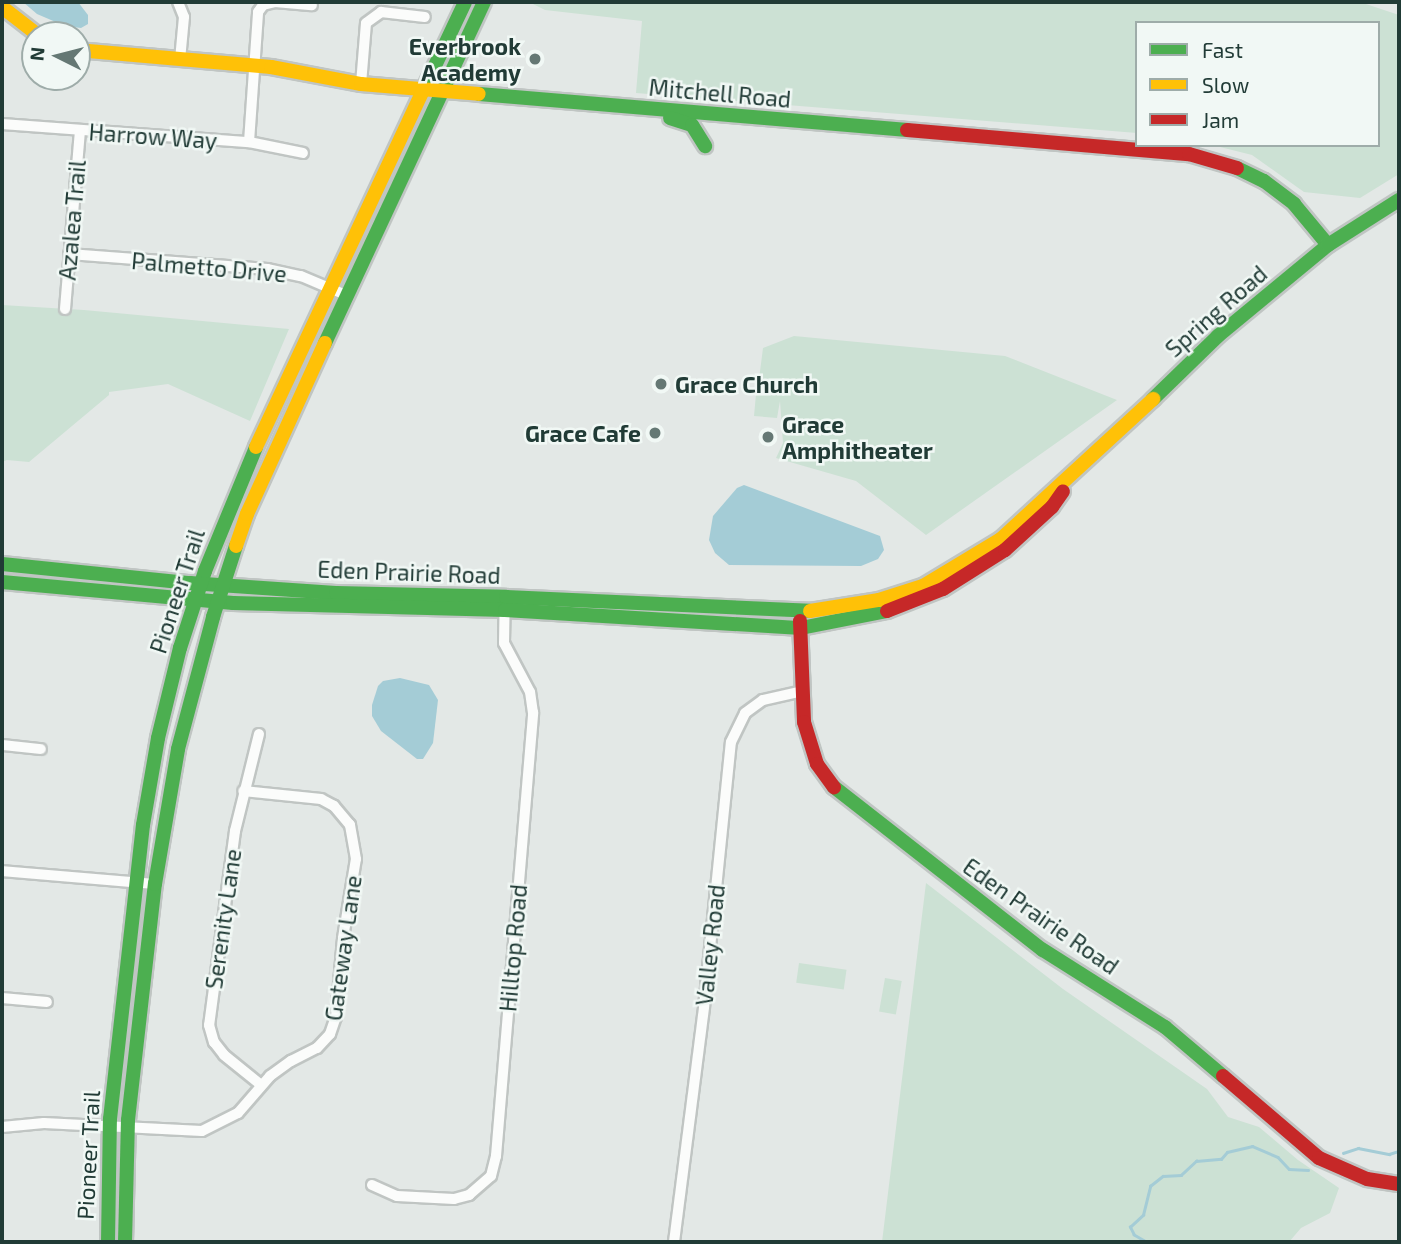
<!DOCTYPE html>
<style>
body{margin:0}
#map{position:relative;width:1401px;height:1244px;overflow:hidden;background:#e3e8e6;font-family:"Exo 2",sans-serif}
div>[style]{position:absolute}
.green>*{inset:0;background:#cce1d4;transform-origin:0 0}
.water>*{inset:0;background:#a4ccd6}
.stream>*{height:2.5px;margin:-1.25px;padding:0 1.25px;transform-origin:1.25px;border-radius:1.25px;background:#a4ccd6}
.roads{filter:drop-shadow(2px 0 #c0c5c3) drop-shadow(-2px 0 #c0c5c3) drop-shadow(0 2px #c0c5c3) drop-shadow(0 -2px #c0c5c3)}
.street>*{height:10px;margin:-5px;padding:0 5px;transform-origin:5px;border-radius:5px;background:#fbfcfb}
.fast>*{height:14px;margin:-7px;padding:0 7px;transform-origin:7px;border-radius:7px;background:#4caf50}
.slow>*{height:14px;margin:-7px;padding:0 7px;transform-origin:7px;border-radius:7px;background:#ffc107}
.jam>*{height:14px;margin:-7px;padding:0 7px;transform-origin:7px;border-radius:7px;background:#c62828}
.dots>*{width:19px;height:19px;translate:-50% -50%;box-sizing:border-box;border:4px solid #f1f8f5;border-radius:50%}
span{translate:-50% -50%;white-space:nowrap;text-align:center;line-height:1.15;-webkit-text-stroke:5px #f1f8f5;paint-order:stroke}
.poi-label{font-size:23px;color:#213b36;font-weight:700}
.right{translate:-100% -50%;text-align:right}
.left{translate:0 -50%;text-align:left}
.street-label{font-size:23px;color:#213b36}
.frame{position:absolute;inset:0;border:4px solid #213b36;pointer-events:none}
.legend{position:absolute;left:1135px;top:21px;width:245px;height:126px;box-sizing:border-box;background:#f1f8f5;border:2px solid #9eaca9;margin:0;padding:9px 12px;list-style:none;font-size:21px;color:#213b36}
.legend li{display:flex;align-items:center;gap:14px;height:35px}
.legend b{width:35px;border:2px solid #9eaca9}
.north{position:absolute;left:21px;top:21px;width:70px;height:70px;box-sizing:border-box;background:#f1f8f5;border:2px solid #9eaca9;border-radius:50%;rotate:276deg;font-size:19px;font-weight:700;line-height:28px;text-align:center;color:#213b36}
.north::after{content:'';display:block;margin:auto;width:24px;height:32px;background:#657874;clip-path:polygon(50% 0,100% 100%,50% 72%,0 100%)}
</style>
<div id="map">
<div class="green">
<div style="clip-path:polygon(512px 2px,1360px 2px,1399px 15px,1399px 174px,1360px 198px,1304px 192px,1252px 155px,1212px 145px,1378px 145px,1378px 23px,1137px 23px,1137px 133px,636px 93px,642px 21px,545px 10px,533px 4px)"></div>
<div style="clip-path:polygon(2px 305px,84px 310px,289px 329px,250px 421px,168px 384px,109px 392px,109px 395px,29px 462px,7px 460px,2px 462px)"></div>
<div style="clip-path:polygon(794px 336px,1005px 356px,1117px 400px,926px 535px,856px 481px,776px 458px,783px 443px,780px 401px,777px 418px,754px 416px,756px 394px,776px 395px,758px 387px,763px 348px)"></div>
<div style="clip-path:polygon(926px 883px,1063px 989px,1207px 1089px,1228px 1117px,1259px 1127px,1298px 1160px,1339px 1188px,1330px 1213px,1301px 1228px,1289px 1242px,882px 1242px)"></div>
<div style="left:799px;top:963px;width:48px;height:20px;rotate:8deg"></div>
<div style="left:885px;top:978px;width:17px;height:34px;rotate:10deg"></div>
</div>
<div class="water">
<div style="clip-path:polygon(23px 2px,78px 2px,88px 15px,88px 24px,81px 28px,65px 26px,37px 14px)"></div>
<div style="clip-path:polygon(744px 485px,880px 536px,884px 550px,878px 559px,861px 566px,729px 565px,715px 553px,709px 540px,713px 516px,737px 488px)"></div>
<div style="clip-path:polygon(400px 678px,429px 685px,438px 700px,433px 743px,423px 759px,417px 759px,381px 731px,372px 716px,372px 705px,378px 686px,383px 681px)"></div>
</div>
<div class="stream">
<div style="left:1343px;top:1153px;width:16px;rotate:-18deg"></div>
<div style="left:1358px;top:1148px;width:32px;rotate:11deg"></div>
<div style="left:1389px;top:1154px;width:10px;rotate:-17deg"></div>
<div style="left:1146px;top:1242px;width:14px;rotate:-150deg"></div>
<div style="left:1134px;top:1235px;width:9px;rotate:-117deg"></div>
<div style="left:1130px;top:1227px;width:18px;rotate:-43deg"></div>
<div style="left:1143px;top:1215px;width:30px;rotate:-76deg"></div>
<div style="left:1150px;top:1186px;width:16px;rotate:-38deg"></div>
<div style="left:1163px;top:1176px;width:18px;rotate:-3deg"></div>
<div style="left:1181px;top:1175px;width:21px;rotate:-43deg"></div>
<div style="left:1196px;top:1161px;width:25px;rotate:-5deg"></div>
<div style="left:1221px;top:1159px;width:9px;rotate:-49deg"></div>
<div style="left:1227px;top:1152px;width:26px;rotate:-13deg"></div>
<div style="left:1252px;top:1146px;width:28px;rotate:23deg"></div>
<div style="left:1278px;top:1157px;width:16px;rotate:47deg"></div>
<div style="left:1289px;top:1169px;width:19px;rotate:3deg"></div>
</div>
<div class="roads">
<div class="street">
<div style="left:178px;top:2px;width:16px;rotate:68deg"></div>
<div style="left:184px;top:17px;width:43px;rotate:95.3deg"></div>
<div style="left:361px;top:84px;width:61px;rotate:-85.3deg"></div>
<div style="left:366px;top:23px;width:19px;rotate:-36deg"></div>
<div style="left:381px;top:12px;width:44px;rotate:6.5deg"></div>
<div style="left:2px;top:124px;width:248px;rotate:4.2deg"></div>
<div style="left:249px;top:142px;width:55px;rotate:11.5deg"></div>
<div style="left:249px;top:142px;width:130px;rotate:-86deg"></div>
<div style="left:258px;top:12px;width:9px;rotate:-54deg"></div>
<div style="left:263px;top:5px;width:12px;rotate:-14deg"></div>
<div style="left:275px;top:2px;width:37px;rotate:5deg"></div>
<div style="left:69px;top:254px;width:199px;rotate:4.3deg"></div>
<div style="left:267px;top:269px;width:35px;rotate:12deg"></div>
<div style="left:301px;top:276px;width:49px;rotate:22.9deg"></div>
<div style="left:65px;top:309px;width:179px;rotate:-85.2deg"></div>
<div style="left:259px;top:734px;width:100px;rotate:103.9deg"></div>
<div style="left:235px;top:831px;width:196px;rotate:97.6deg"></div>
<div style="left:209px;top:1025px;width:18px;rotate:74deg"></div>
<div style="left:214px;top:1042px;width:16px;rotate:52deg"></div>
<div style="left:224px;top:1055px;width:48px;rotate:39deg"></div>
<div style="left:2px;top:745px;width:39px;rotate:6deg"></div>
<div style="left:2px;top:871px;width:154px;rotate:4.9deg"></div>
<div style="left:2px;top:998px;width:45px;rotate:5.1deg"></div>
<div style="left:2px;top:1127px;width:42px;rotate:-5.4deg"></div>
<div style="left:44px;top:1123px;width:158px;rotate:2.9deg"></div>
<div style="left:202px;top:1131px;width:40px;rotate:-26.6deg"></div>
<div style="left:238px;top:1113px;width:49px;rotate:-49.1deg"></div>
<div style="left:270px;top:1076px;width:26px;rotate:-36deg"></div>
<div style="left:291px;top:1061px;width:29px;rotate:-27deg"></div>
<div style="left:317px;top:1048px;width:19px;rotate:-47deg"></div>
<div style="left:330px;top:1034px;width:18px;rotate:-71deg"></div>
<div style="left:336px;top:1017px;width:79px;rotate:-84.9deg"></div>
<div style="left:343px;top:938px;width:80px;rotate:-80.7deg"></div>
<div style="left:356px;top:859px;width:35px;rotate:-100deg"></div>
<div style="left:350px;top:825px;width:25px;rotate:-130deg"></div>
<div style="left:334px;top:806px;width:15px;rotate:-152deg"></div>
<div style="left:321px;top:799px;width:78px;rotate:-174.1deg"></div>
<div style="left:372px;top:1185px;width:27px;rotate:24deg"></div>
<div style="left:397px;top:1196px;width:57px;rotate:3deg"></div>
<div style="left:454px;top:1199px;width:16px;rotate:-15deg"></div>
<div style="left:469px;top:1195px;width:29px;rotate:-41deg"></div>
<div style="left:491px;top:1176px;width:21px;rotate:-76deg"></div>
<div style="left:496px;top:1156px;width:445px;rotate:-85.2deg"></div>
<div style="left:533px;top:713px;width:21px;rotate:-98deg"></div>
<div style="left:530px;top:692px;width:55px;rotate:-118deg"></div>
<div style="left:504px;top:643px;width:39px;rotate:-89deg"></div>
<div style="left:674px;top:1242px;width:237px;rotate:-82.7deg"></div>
<div style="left:704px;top:1007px;width:266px;rotate:-84.2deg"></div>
<div style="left:731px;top:742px;width:32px;rotate:-64deg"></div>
<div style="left:745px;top:713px;width:22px;rotate:-36deg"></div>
<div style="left:763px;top:700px;width:41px;rotate:-12.7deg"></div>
</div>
<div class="fast">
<div style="left:423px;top:91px;width:98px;rotate:-64.7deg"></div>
<div style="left:479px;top:94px;width:430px;rotate:4.8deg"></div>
<div style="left:670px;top:118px;width:23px;rotate:18deg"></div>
<div style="left:692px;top:125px;width:25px;rotate:58deg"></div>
<div style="left:1237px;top:168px;width:30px;rotate:26deg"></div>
<div style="left:1264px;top:181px;width:38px;rotate:37deg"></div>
<div style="left:1294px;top:204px;width:53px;rotate:50.3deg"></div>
<div style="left:325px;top:343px;width:376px;rotate:-65deg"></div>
<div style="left:1153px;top:399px;width:91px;rotate:-44.1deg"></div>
<div style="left:1218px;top:336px;width:143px;rotate:-39.6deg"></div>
<div style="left:1328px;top:245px;width:84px;rotate:-32.4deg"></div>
<div style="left:2px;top:564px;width:189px;rotate:5.8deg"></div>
<div style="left:190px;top:583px;width:146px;rotate:3.9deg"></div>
<div style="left:336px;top:593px;width:170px;rotate:1.3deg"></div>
<div style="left:506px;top:597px;width:304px;rotate:2.6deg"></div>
<div style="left:2px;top:582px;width:232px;rotate:5.2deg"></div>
<div style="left:233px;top:603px;width:272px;rotate:1.5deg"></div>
<div style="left:505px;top:610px;width:297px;rotate:3.5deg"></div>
<div style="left:801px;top:628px;width:88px;rotate:-11.2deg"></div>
<div style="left:834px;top:787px;width:265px;rotate:38deg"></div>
<div style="left:1043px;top:950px;width:144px;rotate:32.3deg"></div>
<div style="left:1165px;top:1027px;width:76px;rotate:40.2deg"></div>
<div style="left:108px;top:1242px;width:123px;rotate:-89.1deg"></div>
<div style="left:110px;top:1119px;width:296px;rotate:-83.6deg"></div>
<div style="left:143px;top:825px;width:88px;rotate:-80.2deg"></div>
<div style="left:158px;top:738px;width:93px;rotate:-76.3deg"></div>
<div style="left:180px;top:648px;width:81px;rotate:-72deg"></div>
<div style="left:205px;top:571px;width:134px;rotate:-67.6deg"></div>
<div style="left:125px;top:1242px;width:122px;rotate:-88.6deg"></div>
<div style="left:128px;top:1120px;width:238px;rotate:-83.5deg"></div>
<div style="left:155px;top:884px;width:137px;rotate:-80.3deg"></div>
<div style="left:178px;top:749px;width:137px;rotate:-75.1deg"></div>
<div style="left:213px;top:617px;width:75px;rotate:-72.1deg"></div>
</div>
<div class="slow">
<div style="left:2px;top:7px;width:46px;rotate:37.9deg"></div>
<div style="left:77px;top:50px;width:195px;rotate:5deg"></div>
<div style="left:271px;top:67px;width:92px;rotate:10.7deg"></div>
<div style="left:361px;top:84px;width:118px;rotate:4.8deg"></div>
<div style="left:256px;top:447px;width:393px;rotate:-64.9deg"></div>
<div style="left:236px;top:546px;width:34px;rotate:-71deg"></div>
<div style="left:247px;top:514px;width:188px;rotate:-65.5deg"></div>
<div style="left:810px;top:611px;width:70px;rotate:-9.1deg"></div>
<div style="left:879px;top:600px;width:46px;rotate:-17.7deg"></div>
<div style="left:923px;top:586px;width:91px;rotate:-31.1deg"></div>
<div style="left:1001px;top:539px;width:207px;rotate:-42.6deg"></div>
</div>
<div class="jam">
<div style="left:907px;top:130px;width:283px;rotate:4.9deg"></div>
<div style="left:1189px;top:154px;width:50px;rotate:16.3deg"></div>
<div style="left:887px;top:611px;width:60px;rotate:-21.4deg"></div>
<div style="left:943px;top:589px;width:73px;rotate:-32.2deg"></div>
<div style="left:1005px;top:550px;width:64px;rotate:-42.5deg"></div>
<div style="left:1052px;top:507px;width:19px;rotate:-55deg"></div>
<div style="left:800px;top:621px;width:101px;rotate:87.7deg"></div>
<div style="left:804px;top:722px;width:44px;rotate:72.8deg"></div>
<div style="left:817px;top:764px;width:29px;rotate:54deg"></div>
<div style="left:1223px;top:1076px;width:126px;rotate:40.5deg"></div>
<div style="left:1319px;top:1158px;width:52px;rotate:23.6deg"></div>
<div style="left:1367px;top:1179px;width:32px;rotate:9deg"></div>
</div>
</div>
<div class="dots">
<div style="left:535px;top:59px;background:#657874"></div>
<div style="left:661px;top:384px;background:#657874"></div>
<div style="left:655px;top:433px;background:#657874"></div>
<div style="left:768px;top:437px;background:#657874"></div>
</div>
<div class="poi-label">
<span class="right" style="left:521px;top:59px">Everbrook<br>Academy</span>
<span class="left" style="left:675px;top:384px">Grace Church</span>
<span class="left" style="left:782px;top:437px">Grace<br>Amphitheater</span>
<span class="right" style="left:641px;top:433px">Grace Cafe</span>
</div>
<div class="street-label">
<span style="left:720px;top:93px;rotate:5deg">Mitchell Road</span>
<span style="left:153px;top:136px;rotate:4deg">Harrow Way</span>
<span style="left:72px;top:220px;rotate:-85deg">Azalea Trail</span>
<span style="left:209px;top:267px;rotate:5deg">Palmetto Drive</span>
<span style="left:1216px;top:311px;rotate:-41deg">Spring Road</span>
<span style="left:409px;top:572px;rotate:2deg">Eden Prairie Road</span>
<span style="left:177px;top:591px;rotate:-72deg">Pioneer Trail</span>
<span style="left:1041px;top:916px;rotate:35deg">Eden Prairie Road</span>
<span style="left:223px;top:919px;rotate:-82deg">Serenity Lane</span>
<span style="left:710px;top:945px;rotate:-84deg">Valley Road</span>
<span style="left:343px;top:948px;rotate:-82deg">Gateway Lane</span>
<span style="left:513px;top:948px;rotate:-85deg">Hilltop Road</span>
<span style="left:88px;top:1155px;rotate:-87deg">Pioneer Trail</span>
</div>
<div class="frame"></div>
<ul class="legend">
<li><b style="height:9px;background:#4caf50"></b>Fast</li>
<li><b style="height:9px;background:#ffc107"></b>Slow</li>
<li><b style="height:9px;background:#c62828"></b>Jam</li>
</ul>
<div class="north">N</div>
</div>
